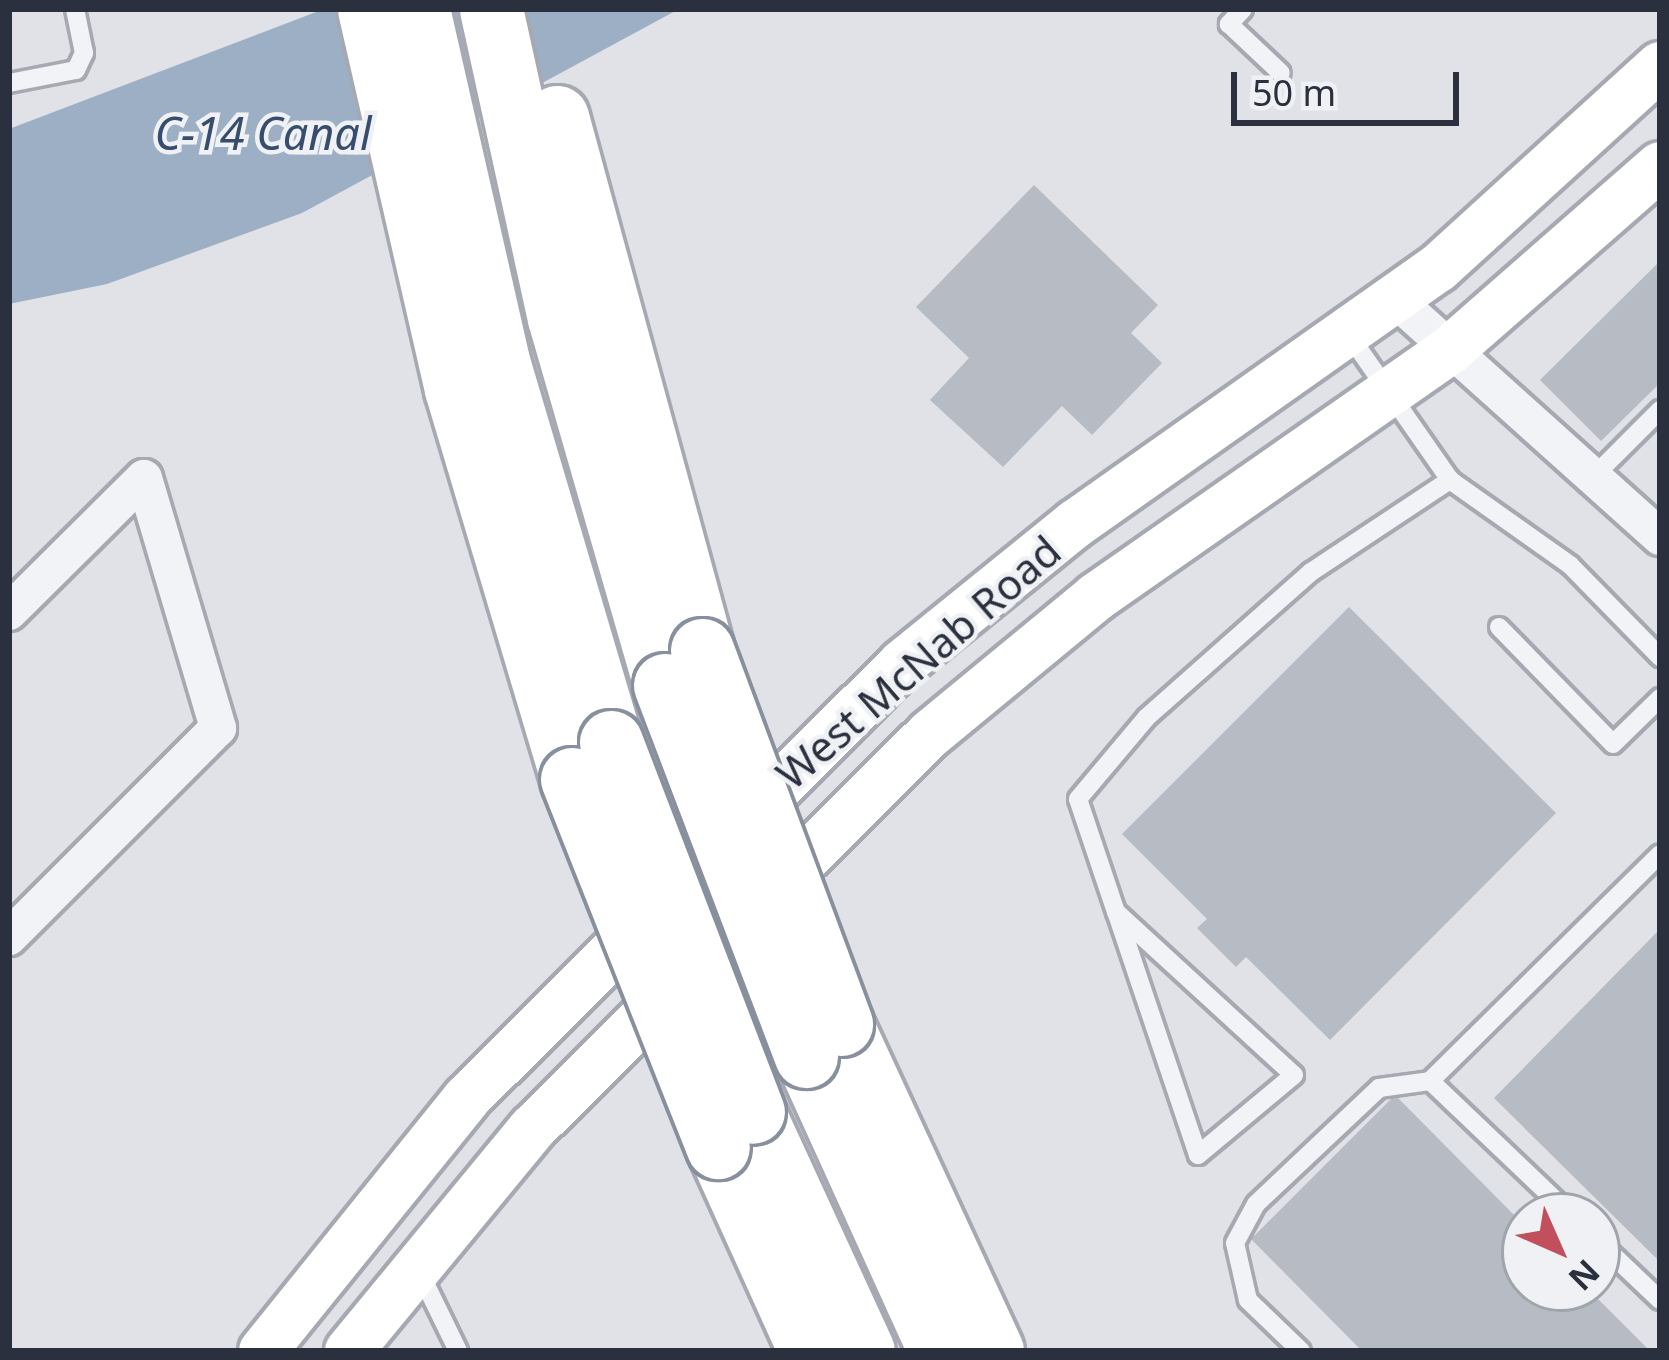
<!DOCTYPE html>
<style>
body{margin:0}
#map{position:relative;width:1669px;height:1360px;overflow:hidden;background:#e0e2e7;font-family:"Noto Sans",sans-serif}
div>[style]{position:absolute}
.water>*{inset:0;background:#9dafc4}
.building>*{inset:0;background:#b7bbc4}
.roads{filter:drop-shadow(3px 0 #a6a9b1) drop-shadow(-3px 0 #a6a9b1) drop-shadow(0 3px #a6a9b1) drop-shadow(0 -3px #a6a9b1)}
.service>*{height:18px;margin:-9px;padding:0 9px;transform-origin:9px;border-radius:9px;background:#f2f3f6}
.minor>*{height:36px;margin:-18px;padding:0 18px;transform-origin:18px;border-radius:18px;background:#f2f3f6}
.secondary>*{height:48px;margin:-24px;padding:0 24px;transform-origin:24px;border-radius:24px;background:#fff}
.motorway>*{height:63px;margin:-31.5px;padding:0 31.5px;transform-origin:31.5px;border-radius:31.5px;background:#fff}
.bridges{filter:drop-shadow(3px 0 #888f9d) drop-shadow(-3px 0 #888f9d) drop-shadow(0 3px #888f9d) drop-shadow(0 -3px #888f9d)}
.motorway-bridge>*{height:63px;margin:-31.5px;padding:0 31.5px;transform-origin:31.5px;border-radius:31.5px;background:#fff}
span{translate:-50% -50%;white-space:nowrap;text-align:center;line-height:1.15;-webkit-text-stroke:9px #eff1f5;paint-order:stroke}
.street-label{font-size:42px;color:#2a303d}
.water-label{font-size:45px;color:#374d6d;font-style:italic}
.frame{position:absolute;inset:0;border:12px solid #2a303d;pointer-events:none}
.north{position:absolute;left:1501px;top:1192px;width:120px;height:120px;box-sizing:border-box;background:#eff1f5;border:3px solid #a0a4ab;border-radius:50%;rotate:135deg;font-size:33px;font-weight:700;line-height:48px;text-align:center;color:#2a303d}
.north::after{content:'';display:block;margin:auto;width:42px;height:54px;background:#c24f5c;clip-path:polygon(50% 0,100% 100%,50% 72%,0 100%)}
.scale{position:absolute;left:1231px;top:72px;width:228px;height:54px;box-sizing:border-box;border:6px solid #2a303d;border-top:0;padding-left:15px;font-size:36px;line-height:42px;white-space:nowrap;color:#2a303d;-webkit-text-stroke:9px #eff1f5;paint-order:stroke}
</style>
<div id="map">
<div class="water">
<div style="clip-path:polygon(324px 9px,679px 9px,302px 213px,107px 284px,9px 304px,9px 129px)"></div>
</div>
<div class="building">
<div style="clip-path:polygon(1034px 185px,1158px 305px,1131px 333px,1162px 363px,1092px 435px,1062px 406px,1003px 467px,930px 400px,969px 358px,916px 307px)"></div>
<div style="clip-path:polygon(1660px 261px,1660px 383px,1601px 441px,1540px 380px)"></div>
<div style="clip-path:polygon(1349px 607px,1556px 813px,1330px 1040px,1246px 957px,1236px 967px,1197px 928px,1207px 919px,1122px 834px)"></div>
<div style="clip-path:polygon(1660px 929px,1660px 1256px,1657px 1259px,1494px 1098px)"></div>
<div style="clip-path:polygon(1395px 1095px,1525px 1226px,1525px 1288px,1587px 1288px,1650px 1351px,1362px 1351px,1251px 1239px)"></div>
</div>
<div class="roads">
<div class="service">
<div style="left:1243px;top:9px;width:21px;rotate:133deg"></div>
<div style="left:1229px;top:24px;width:71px;rotate:43.3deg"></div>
<div style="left:9px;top:83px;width:68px;rotate:-11deg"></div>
<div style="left:76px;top:70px;width:19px;rotate:-65deg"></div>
<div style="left:84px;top:53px;width:45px;rotate:-101.6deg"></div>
<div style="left:1349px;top:335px;width:177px;rotate:55.1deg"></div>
<div style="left:1450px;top:480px;width:147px;rotate:35.3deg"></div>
<div style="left:1570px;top:565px;width:129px;rotate:45.6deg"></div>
<div style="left:1593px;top:477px;width:95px;rotate:-45deg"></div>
<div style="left:1499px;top:627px;width:163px;rotate:45.7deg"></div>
<div style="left:1613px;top:744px;width:66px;rotate:-44.4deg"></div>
<div style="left:1116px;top:912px;width:241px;rotate:42.5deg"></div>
<div style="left:1294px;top:1075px;width:125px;rotate:140.2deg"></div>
<div style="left:1198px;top:1155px;width:256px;rotate:-108.6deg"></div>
<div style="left:1116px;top:912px;width:119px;rotate:-108.6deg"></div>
<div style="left:1078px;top:799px;width:107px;rotate:-49.9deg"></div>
<div style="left:1147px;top:717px;width:219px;rotate:-41.5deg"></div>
<div style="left:1311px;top:572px;width:167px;rotate:-33.5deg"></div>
<div style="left:1572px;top:1216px;width:196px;rotate:-136.4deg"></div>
<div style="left:1430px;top:1081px;width:323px;rotate:-44.6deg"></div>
<div style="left:1597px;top:1240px;width:87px;rotate:43.6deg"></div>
<div style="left:421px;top:1275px;width:85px;rotate:64deg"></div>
<div style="left:1301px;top:1351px;width:74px;rotate:-136.1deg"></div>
<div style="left:1248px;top:1300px;width:58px;rotate:-102.8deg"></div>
<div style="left:1235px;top:1243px;width:44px;rotate:-61.7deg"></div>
<div style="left:1256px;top:1204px;width:169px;rotate:-43.3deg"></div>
<div style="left:1379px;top:1088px;width:51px;rotate:-7.8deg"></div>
</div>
<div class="minor">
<div style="left:1396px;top:300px;width:355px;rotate:41.9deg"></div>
<div style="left:9px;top:612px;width:190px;rotate:-44.8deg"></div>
<div style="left:144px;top:478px;width:261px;rotate:73.5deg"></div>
<div style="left:218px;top:728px;width:296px;rotate:135deg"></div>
</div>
<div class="secondary">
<div style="left:263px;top:1351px;width:325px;rotate:-51.1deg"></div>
<div style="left:467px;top:1098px;width:614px;rotate:-44.93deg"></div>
<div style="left:902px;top:664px;width:223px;rotate:-39deg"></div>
<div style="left:1075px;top:524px;width:444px;rotate:-35.2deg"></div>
<div style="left:1438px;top:268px;width:300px;rotate:-42.3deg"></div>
<div style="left:349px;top:1351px;width:289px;rotate:-50.5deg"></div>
<div style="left:533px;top:1128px;width:559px;rotate:-44.78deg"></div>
<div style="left:930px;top:734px;width:215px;rotate:-39.5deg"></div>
<div style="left:1096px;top:597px;width:432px;rotate:-34.9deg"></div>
<div style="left:1450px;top:350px;width:279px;rotate:-41.2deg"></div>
</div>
<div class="motorway">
<div style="left:369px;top:9px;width:390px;rotate:77.1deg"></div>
<div style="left:456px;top:389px;width:407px;rotate:73.4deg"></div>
<div style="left:418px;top:9px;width:358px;rotate:77.2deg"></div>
<div style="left:497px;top:358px;width:401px;rotate:73.5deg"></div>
<div style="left:491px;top:9px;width:316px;rotate:77.6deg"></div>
<div style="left:559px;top:318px;width:382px;rotate:73.9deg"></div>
<div style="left:557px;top:117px;width:552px;rotate:74.78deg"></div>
<div style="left:841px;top:1024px;width:360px;rotate:65.2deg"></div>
<div style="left:806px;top:1056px;width:324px;rotate:65.6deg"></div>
<div style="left:753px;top:1112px;width:263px;rotate:65.3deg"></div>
<div style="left:718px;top:1147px;width:224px;rotate:65.7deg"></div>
</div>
</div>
<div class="bridges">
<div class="motorway-bridge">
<div style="left:702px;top:650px;width:399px;rotate:69.6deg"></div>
<div style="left:665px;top:685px;width:397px;rotate:69.2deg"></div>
<div style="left:611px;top:742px;width:396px;rotate:69deg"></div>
<div style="left:572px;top:779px;width:396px;rotate:68.4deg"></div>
</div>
</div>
<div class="street-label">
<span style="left:918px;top:662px;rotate:-41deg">West McNab Road</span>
</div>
<div class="water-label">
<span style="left:263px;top:133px">C-14 Canal</span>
</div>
<div class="frame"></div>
<div class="north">N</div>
<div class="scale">50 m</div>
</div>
